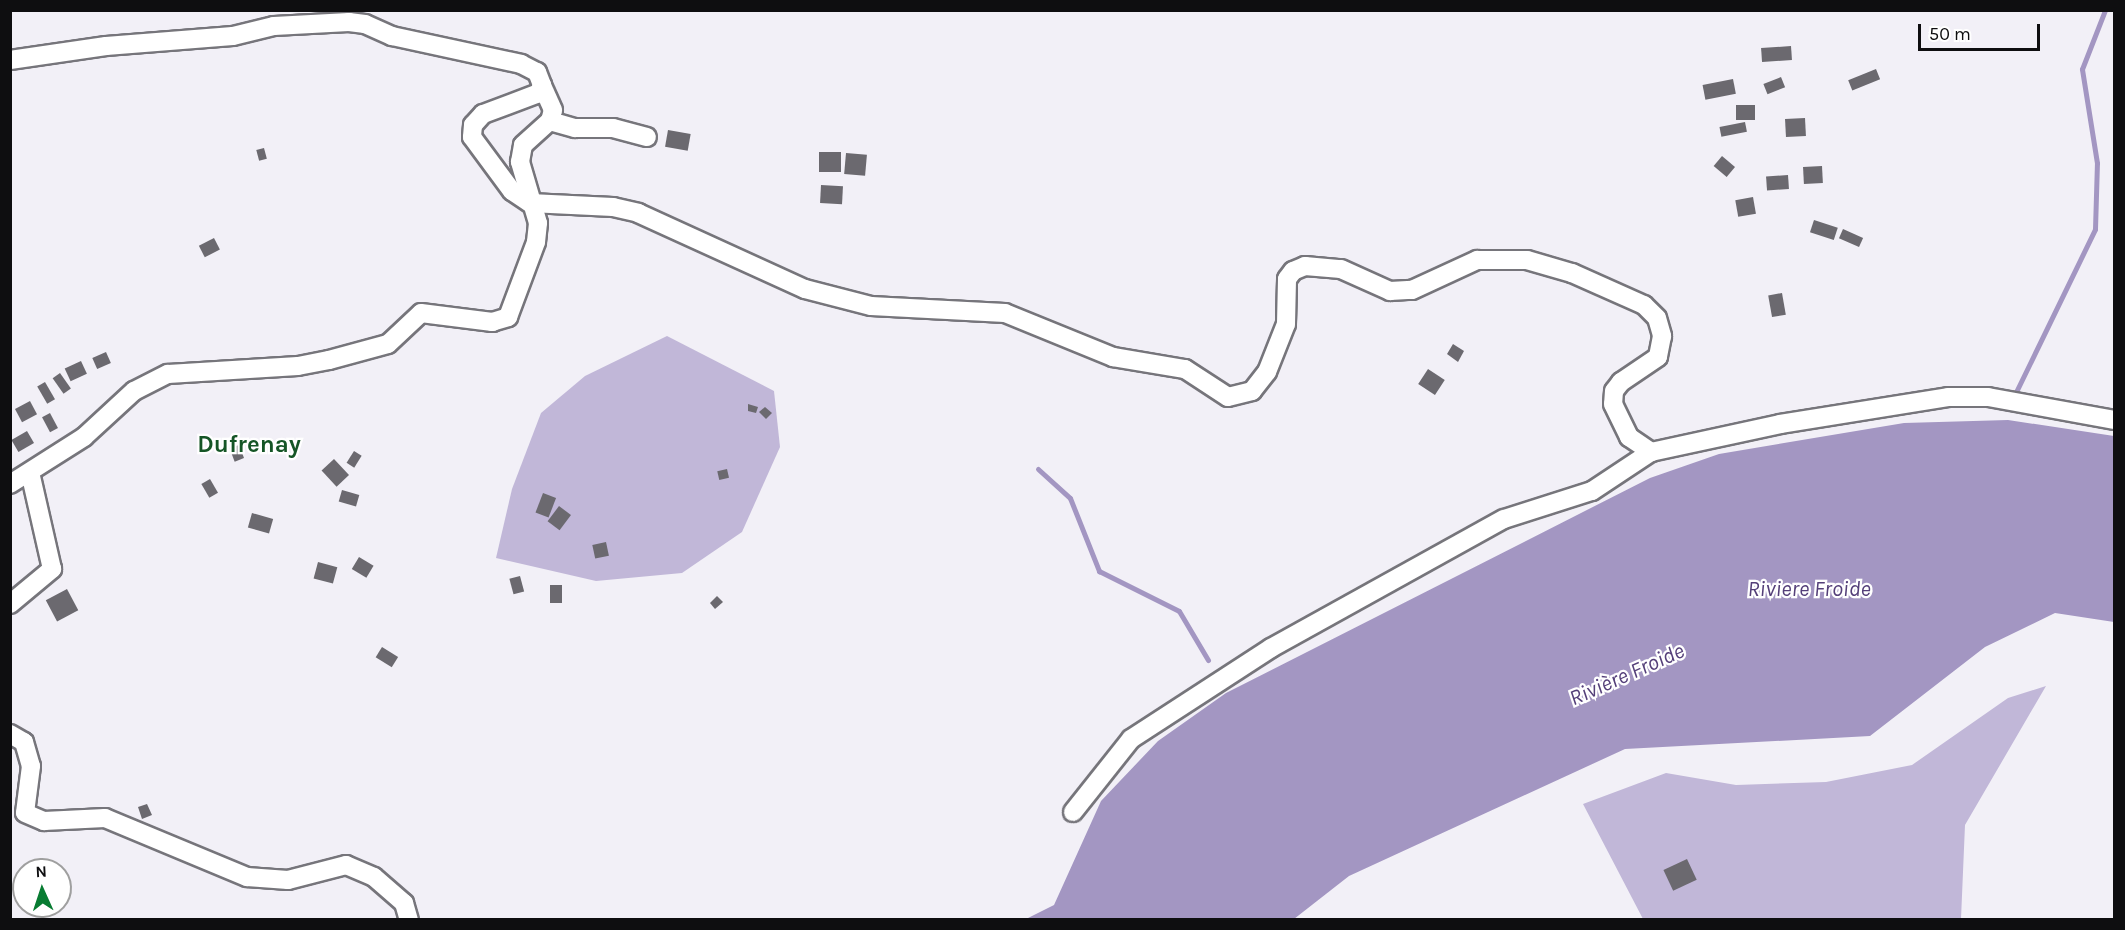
<!DOCTYPE html>
<meta charset="utf-8">
<style>
body{margin:0}
#map{position:relative;width:2125px;height:930px;overflow:hidden;background:#f2f0f7;font-family:Karla,sans-serif}
div>[style]{position:absolute}
.green>*{inset:0;background:#c1b7d8}
.water>*{inset:0;background:#a396c2}
.stream>*{height:5px;margin:-2.5px;padding:0 2.5px;transform-origin:2.5px;border-radius:2.5px;background:#a396c2}
.building>*{inset:0;background:#6b696f;transform-origin:0 0}
.roads{filter:drop-shadow(2px 0 #76757b) drop-shadow(-2px 0 #76757b) drop-shadow(0 2px #76757b) drop-shadow(0 -2px #76757b)}
.minor>*{height:18px;margin:-9px;padding:0 9px;transform-origin:9px;border-radius:9px;background:#fff}
span{translate:-50% -50%;white-space:nowrap;text-align:center;line-height:1.15;-webkit-text-stroke:4.5px #fff;paint-order:stroke}
.water-label{font-size:22px;color:#543f79;font-style:italic}
.quarter-label{font-size:24px;color:#155526;font-weight:700}
.frame{position:absolute;inset:0;border:12px solid #0e0e10;pointer-events:none}
.north{position:absolute;left:12px;top:858px;width:60px;height:60px;box-sizing:border-box;background:#fff;border:2px solid #9f9f9f;border-radius:50%;rotate:357deg;font-size:16px;font-weight:700;line-height:24px;text-align:center;color:#0e0e10}
.north::after{content:'';display:block;margin:auto;width:21px;height:27px;background:#087c32;clip-path:polygon(50% 0,100% 100%,50% 72%,0 100%)}
.scale{position:absolute;left:1918px;top:24px;width:122px;height:27px;box-sizing:border-box;border:3px solid #0e0e10;border-top:0;padding-left:8px;font-size:18px;line-height:21px;white-space:nowrap;color:#0e0e10;-webkit-text-stroke:4px #fff;paint-order:stroke}
</style>
<div id="map">
<div class="green">
<div style="clip-path:polygon(667px 336px,774px 391px,780px 447px,742px 532px,682px 573px,596px 581px,496px 558px,512px 489px,541px 413px,585px 376px)"></div>
<div style="clip-path:polygon(2046px 686px,1965px 825px,1961px 919px,1643px 919px,1583px 804px,1666px 773px,1736px 785px,1826px 782px,1912px 765px,2008px 698px)"></div>
</div>
<div class="water">
<div style="clip-path:polygon(2008px 420px,2114px 436px,2114px 622px,2055px 613px,1985px 647px,1870px 736px,1625px 749px,1349px 876px,1294px 919px,1026px 919px,1054px 905px,1101px 801px,1158px 741px,1226px 693px,1650px 478px,1719px 454px,1904px 423px)"></div>
</div>
<div class="stream">
<div style="left:2015px;top:394px;width:183px;rotate:-64.1deg"></div>
<div style="left:2095px;top:229px;width:66px;rotate:-88.3deg"></div>
<div style="left:2097px;top:163px;width:95px;rotate:-99.1deg"></div>
<div style="left:2082px;top:69px;width:63px;rotate:-68.7deg"></div>
<div style="left:1038px;top:469px;width:43px;rotate:42.2deg"></div>
<div style="left:1070px;top:498px;width:79px;rotate:68.3deg"></div>
<div style="left:1099px;top:571px;width:89px;rotate:26.6deg"></div>
<div style="left:1179px;top:611px;width:57px;rotate:59.4deg"></div>
</div>
<div class="building">
<div style="left:1791px;top:46px;width:14px;height:30px;rotate:86deg"></div>
<div style="left:1876px;top:69px;width:11px;height:30px;rotate:68deg"></div>
<div style="left:1781px;top:77px;width:11px;height:19px;rotate:68deg"></div>
<div style="left:1733px;top:79px;width:15px;height:31px;rotate:79deg"></div>
<div style="left:1755px;top:105px;width:15px;height:19px;rotate:90deg"></div>
<div style="left:1805px;top:118px;width:18px;height:20px;rotate:87deg"></div>
<div style="left:1745px;top:122px;width:10px;height:26px;rotate:79deg"></div>
<div style="left:668px;top:130px;width:23px;height:17px;rotate:10deg"></div>
<div style="left:264px;top:148px;width:11px;height:8px;rotate:75deg"></div>
<div style="left:819px;top:152px;width:22px;height:20px"></div>
<div style="left:846px;top:153px;width:21px;height:21px;rotate:5deg"></div>
<div style="left:1722px;top:156px;width:17px;height:13px;rotate:40deg"></div>
<div style="left:1822px;top:166px;width:17px;height:19px;rotate:87deg"></div>
<div style="left:1788px;top:175px;width:14px;height:22px;rotate:86deg"></div>
<div style="left:821px;top:185px;width:22px;height:18px;rotate:3deg"></div>
<div style="left:1753px;top:197px;width:17px;height:18px;rotate:80deg"></div>
<div style="left:1814px;top:220px;width:25px;height:13px;rotate:18deg"></div>
<div style="left:1843px;top:229px;width:22px;height:10px;rotate:24deg"></div>
<div style="left:214px;top:238px;width:13px;height:17px;rotate:63deg"></div>
<div style="left:1782px;top:293px;width:22px;height:14px;rotate:80deg"></div>
<div style="clip-path:polygon(1453px 344px,1464px 351px,1458px 362px,1447px 354px)"></div>
<div style="left:106px;top:352px;width:12px;height:15px;rotate:66deg"></div>
<div style="left:81px;top:361px;width:14px;height:18px;rotate:65deg"></div>
<div style="left:1428px;top:369px;width:20px;height:18px;rotate:33deg"></div>
<div style="left:60px;top:373px;width:19px;height:9px;rotate:55deg"></div>
<div style="left:45px;top:382px;width:20px;height:9px;rotate:60deg"></div>
<div style="left:30px;top:401px;width:15px;height:17px;rotate:62deg"></div>
<div style="clip-path:polygon(748px 404px,758px 407px,756px 413px,748px 411px)"></div>
<div style="clip-path:polygon(765px 407px,772px 413px,766px 419px,759px 412px)"></div>
<div style="left:50px;top:413px;width:17px;height:9px;rotate:62deg"></div>
<div style="left:27px;top:431px;width:14px;height:18px;rotate:60deg"></div>
<div style="left:239px;top:445px;width:14px;height:10px;rotate:69deg"></div>
<div style="left:354px;top:451px;width:9px;height:14px;rotate:32deg"></div>
<div style="left:334px;top:459px;width:22px;height:17px;rotate:47deg"></div>
<div style="left:727px;top:469px;width:9px;height:10px;rotate:77deg"></div>
<div style="left:210px;top:479px;width:16px;height:10px;rotate:60deg"></div>
<div style="left:342px;top:490px;width:18px;height:12px;rotate:16deg"></div>
<div style="left:543px;top:493px;width:14px;height:21px;rotate:21deg"></div>
<div style="left:559px;top:506px;width:15px;height:19px;rotate:37deg"></div>
<div style="left:252px;top:513px;width:22px;height:15px;rotate:16deg"></div>
<div style="left:606px;top:542px;width:14px;height:14px;rotate:78deg"></div>
<div style="left:359px;top:557px;width:17px;height:14px;rotate:31deg"></div>
<div style="left:318px;top:562px;width:20px;height:17px;rotate:15deg"></div>
<div style="left:520px;top:576px;width:16px;height:11px;rotate:75deg"></div>
<div style="left:550px;top:585px;width:12px;height:18px"></div>
<div style="left:67px;top:589px;width:24px;height:24px;rotate:62deg"></div>
<div style="clip-path:polygon(717px 596px,723px 602px,715px 609px,710px 603px)"></div>
<div style="left:382px;top:647px;width:19px;height:12px;rotate:32deg"></div>
<div style="clip-path:polygon(147px 804px,152px 815px,142px 819px,138px 807px)"></div>
<div style="left:1687px;top:859px;width:23px;height:26px;rotate:65deg"></div>
</div>
<div class="roads">
<div class="minor">
<div style="left:10px;top:60px;width:97px;rotate:-8.3deg"></div>
<div style="left:106px;top:46px;width:127px;rotate:-4.5deg"></div>
<div style="left:233px;top:36px;width:42px;rotate:-13.7deg"></div>
<div style="left:274px;top:26px;width:75px;rotate:-3.1deg"></div>
<div style="left:349px;top:22px;width:16px;rotate:7deg"></div>
<div style="left:365px;top:24px;width:30px;rotate:24deg"></div>
<div style="left:392px;top:36px;width:132px;rotate:12.2deg"></div>
<div style="left:521px;top:64px;width:18px;rotate:27deg"></div>
<div style="left:537px;top:72px;width:14px;rotate:69deg"></div>
<div style="left:542px;top:85px;width:9px;rotate:111deg"></div>
<div style="left:539px;top:93px;width:60px;rotate:159.4deg"></div>
<div style="left:483px;top:114px;width:15px;rotate:132deg"></div>
<div style="left:473px;top:125px;width:12px;rotate:95deg"></div>
<div style="left:472px;top:137px;width:67px;rotate:53.5deg"></div>
<div style="left:512px;top:191px;width:22px;rotate:34deg"></div>
<div style="left:530px;top:203px;width:83px;rotate:2.8deg"></div>
<div style="left:613px;top:207px;width:26px;rotate:13deg"></div>
<div style="left:638px;top:213px;width:183px;rotate:24.5deg"></div>
<div style="left:805px;top:289px;width:68px;rotate:14.4deg"></div>
<div style="left:871px;top:306px;width:134px;rotate:3deg"></div>
<div style="left:1005px;top:313px;width:117px;rotate:22.2deg"></div>
<div style="left:1113px;top:357px;width:73px;rotate:9.5deg"></div>
<div style="left:1185px;top:369px;width:51px;rotate:33.1deg"></div>
<div style="left:1228px;top:397px;width:25px;rotate:-14deg"></div>
<div style="left:1252px;top:391px;width:24px;rotate:-52deg"></div>
<div style="left:1267px;top:372px;width:52px;rotate:-68.4deg"></div>
<div style="left:1286px;top:324px;width:45px;rotate:-88.7deg"></div>
<div style="left:1287px;top:279px;width:10px;rotate:-53deg"></div>
<div style="left:1293px;top:271px;width:13px;rotate:-23deg"></div>
<div style="left:1305px;top:266px;width:36px;rotate:5deg"></div>
<div style="left:1341px;top:269px;width:54px;rotate:24.2deg"></div>
<div style="left:1390px;top:291px;width:22px;rotate:-3deg"></div>
<div style="left:1412px;top:290px;width:72px;rotate:-24.8deg"></div>
<div style="left:1477px;top:260px;width:50px"></div>
<div style="left:1527px;top:260px;width:47px;rotate:16.1deg"></div>
<div style="left:1572px;top:273px;width:79px;rotate:24deg"></div>
<div style="left:1644px;top:305px;width:18px;rotate:45deg"></div>
<div style="left:1657px;top:318px;width:19px;rotate:74deg"></div>
<div style="left:1662px;top:336px;width:21px;rotate:101deg"></div>
<div style="left:1658px;top:357px;width:45px;rotate:146deg"></div>
<div style="left:1621px;top:382px;width:11px;rotate:128deg"></div>
<div style="left:1614px;top:391px;width:13px;rotate:94deg"></div>
<div style="left:1613px;top:404px;width:37px;rotate:64deg"></div>
<div style="left:1629px;top:437px;width:27px;rotate:34deg"></div>
<div style="left:550px;top:121px;width:26px;rotate:16deg"></div>
<div style="left:575px;top:128px;width:38px"></div>
<div style="left:613px;top:128px;width:35px;rotate:15deg"></div>
<div style="left:10px;top:484px;width:88px;rotate:-32.4deg"></div>
<div style="left:84px;top:437px;width:68px;rotate:-42.6deg"></div>
<div style="left:134px;top:391px;width:38px;rotate:-27deg"></div>
<div style="left:168px;top:374px;width:130px;rotate:-3.5deg"></div>
<div style="left:298px;top:366px;width:32px;rotate:-11deg"></div>
<div style="left:329px;top:360px;width:61px;rotate:-15.2deg"></div>
<div style="left:388px;top:344px;width:45px;rotate:-43.2deg"></div>
<div style="left:421px;top:313px;width:72px;rotate:7.2deg"></div>
<div style="left:492px;top:322px;width:17px;rotate:-17deg"></div>
<div style="left:508px;top:317px;width:80px;rotate:-69.5deg"></div>
<div style="left:536px;top:242px;width:19px;rotate:-84deg"></div>
<div style="left:538px;top:223px;width:64px;rotate:-106.4deg"></div>
<div style="left:520px;top:162px;width:17px;rotate:-80deg"></div>
<div style="left:523px;top:145px;width:36px;rotate:-42deg"></div>
<div style="left:550px;top:121px;width:11px;rotate:-75deg"></div>
<div style="left:553px;top:110px;width:27px;rotate:-114deg"></div>
<div style="left:10px;top:604px;width:55px;rotate:-39.8deg"></div>
<div style="left:52px;top:569px;width:99px;rotate:-102.8deg"></div>
<div style="left:10px;top:734px;width:16px;rotate:30deg"></div>
<div style="left:24px;top:742px;width:25px;rotate:74deg"></div>
<div style="left:31px;top:766px;width:47px;rotate:97.3deg"></div>
<div style="left:25px;top:813px;width:21px;rotate:23deg"></div>
<div style="left:44px;top:821px;width:61px;rotate:-2.8deg"></div>
<div style="left:105px;top:818px;width:154px;rotate:22.6deg"></div>
<div style="left:247px;top:877px;width:41px;rotate:4.2deg"></div>
<div style="left:288px;top:880px;width:60px;rotate:-14.5deg"></div>
<div style="left:346px;top:865px;width:30px;rotate:23deg"></div>
<div style="left:374px;top:877px;width:40px;rotate:41deg"></div>
<div style="left:404px;top:903px;width:18px;rotate:74deg"></div>
<div style="left:1073px;top:812px;width:93px;rotate:-51.5deg"></div>
<div style="left:1131px;top:739px;width:167px;rotate:-33deg"></div>
<div style="left:1271px;top:648px;width:266px;rotate:-29deg"></div>
<div style="left:1504px;top:519px;width:92px;rotate:-17.7deg"></div>
<div style="left:1592px;top:491px;width:71px;rotate:-33.5deg"></div>
<div style="left:1651px;top:452px;width:132px;rotate:-12.2deg"></div>
<div style="left:1780px;top:424px;width:170px;rotate:-9.1deg"></div>
<div style="left:1948px;top:397px;width:40px"></div>
<div style="left:1988px;top:397px;width:128px;rotate:10.3deg"></div>
</div>
</div>
<div class="water-label">
<span style="left:1809px;top:590px">Riviere Froide</span>
<span style="left:1627px;top:675px;rotate:-24deg">Rivière Froide</span>
</div>
<div class="quarter-label">
<span style="left:249px;top:445px">Dufrenay</span>
</div>
<div class="frame"></div>
<div class="north">N</div>
<div class="scale">50 m</div>
</div>
